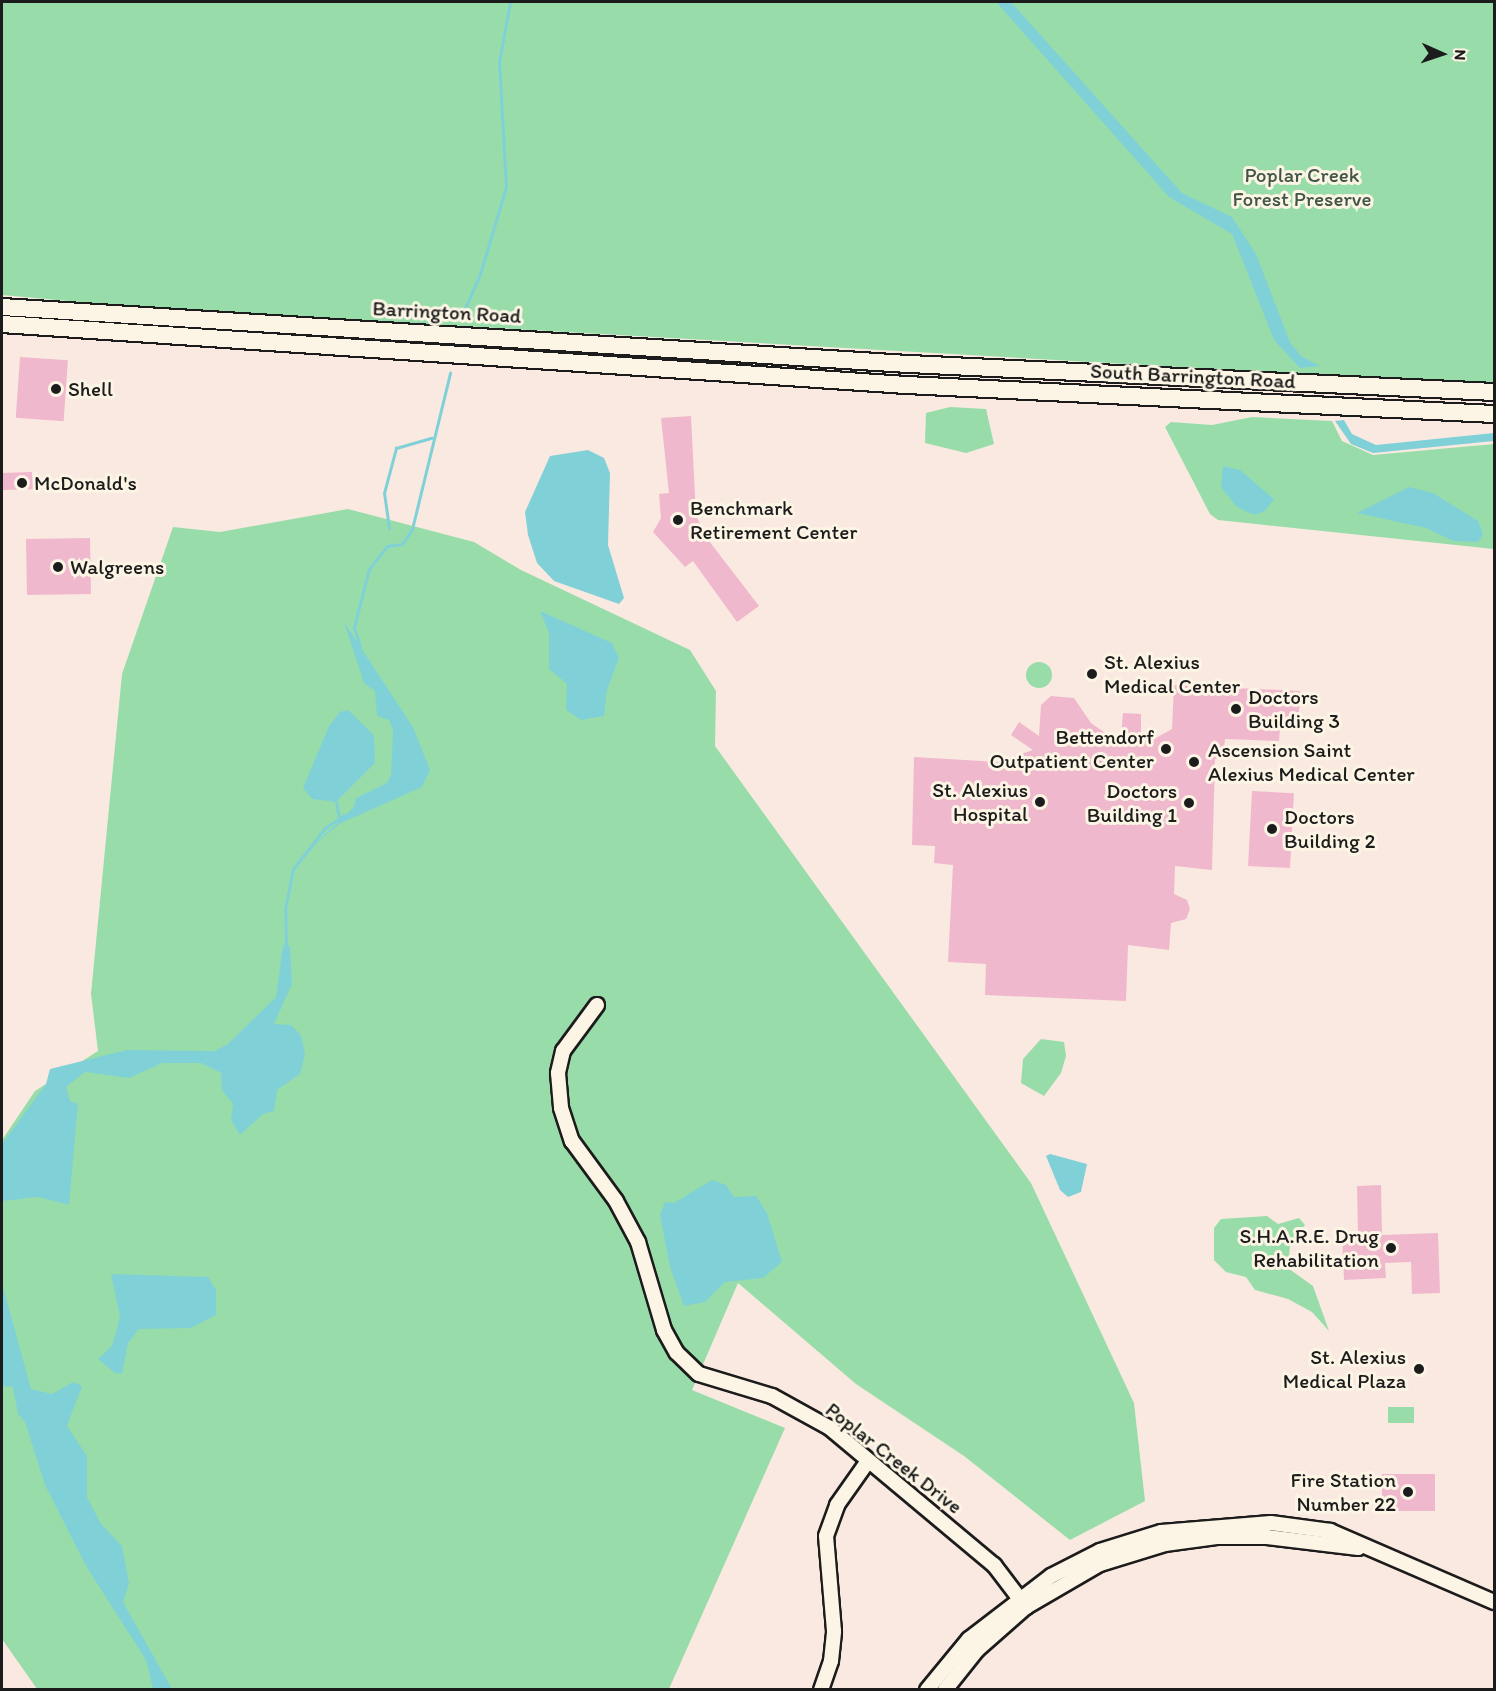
<!DOCTYPE html>
<style>
body{margin:0}
#map{position:relative;width:1496px;height:1691px;overflow:hidden;background:#fae9e0;font-family:Itim,sans-serif}
div>[style]{position:absolute}
.green>*{inset:0;background:#98dda9;transform-origin:0 0}
.round{border-radius:50%}
.water>*{inset:0;background:#80d1d7}
.stream>*{height:3px;margin:-1.5px;padding:0 1.5px;transform-origin:1.5px;border-radius:1.5px;background:#80d1d7}
.building>*{inset:0;background:#f0b8cc;transform-origin:0 0}
.roads{filter:drop-shadow(2px 0 #1c1c1c) drop-shadow(-2px 0 #1c1c1c) drop-shadow(0 2px #1c1c1c) drop-shadow(0 -2px #1c1c1c)}
.minor>*{height:14px;margin:-7px;padding:0 7px;transform-origin:7px;border-radius:7px;background:#fcf5e5}
.major>*{height:16px;margin:-8px;padding:0 8px;transform-origin:8px;border-radius:8px;background:#fcf5e5}
.dots>*{width:16px;height:16px;translate:-50% -50%;box-sizing:border-box;border:3px solid #fcf5e5;border-radius:50%}
span{translate:-50% -50%;white-space:nowrap;text-align:center;line-height:1.15;-webkit-text-stroke:6px #fcf5e5;paint-order:stroke}
.park-label{font-size:21px;color:#415646}
.street-label{font-size:21px;color:#1c1c1c}
.poi-label{font-size:21px;color:#1c1c1c}
.left{translate:0 -50%;text-align:left}
.right{translate:-100% -50%;text-align:right}
.frame{position:absolute;inset:0;border:3px solid #1c1c1c;pointer-events:none}
.north{position:absolute;left:1412px;top:24px;width:60px;height:60px;-webkit-text-stroke:4px #fcf5e5;paint-order:stroke;rotate:93deg;font-size:16px;font-weight:700;line-height:24px;text-align:center;color:#1c1c1c}
.north::after{content:'';display:block;margin:auto;width:21px;height:27px;background:#1c1c1c;clip-path:polygon(50% 0,100% 100%,50% 72%,0 100%)}
</style>
<div id="map">
<div class="green">
<div style="clip-path:polygon(2px 2px,1494px 2px,1494px 385px,146px 308px,2px 295px)"></div>
<div style="clip-path:polygon(950px 407px,986px 409px,994px 444px,966px 453px,925px 443px,926px 413px)"></div>
<div style="clip-path:polygon(1252px 417px,1332px 421px,1342px 441px,1373px 455px,1494px 444px,1494px 549px,1218px 520px,1210px 514px,1165px 427px,1171px 422px,1212px 425px)"></div>
<div style="clip-path:polygon(348px 509px,474px 542px,521px 570px,690px 650px,716px 691px,715px 746px,1031px 1183px,1134px 1403px,1145px 1501px,1070px 1540px,964px 1456px,856px 1384px,738px 1283px,692px 1390px,785px 1428px,669px 1689px,37px 1689px,2px 1639px,2px 1140px,35px 1091px,98px 1051px,91px 994px,122px 674px,173px 527px,220px 532px)"></div>
<div class="round" style="left:1026px;top:662px;width:26px;height:26px"></div>
<div style="clip-path:polygon(1041px 1039px,1064px 1042px,1066px 1056px,1061px 1073px,1044px 1096px,1021px 1083px,1023px 1059px)"></div>
<div style="clip-path:polygon(1267px 1216px,1278px 1224px,1299px 1218px,1305px 1225px,1290px 1245px,1288px 1268px,1313px 1286px,1329px 1331px,1312px 1312px,1288px 1299px,1255px 1290px,1246px 1277px,1226px 1272px,1214px 1260px,1214px 1228px,1221px 1219px)"></div>
<div style="left:1388px;top:1407px;width:26px;height:16px"></div>
</div>
<div class="water">
<div style="clip-path:polygon(996px 2px,1011px 2px,1182px 193px,1232px 217px,1256px 254px,1290px 342px,1301px 356px,1320px 366px,1300px 368px,1274px 340px,1232px 234px,1169px 197px)"></div>
<div style="clip-path:polygon(1344px 420px,1352px 434px,1376px 445px,1494px 433px,1494px 441px,1373px 453px,1351px 444px,1335px 421px)"></div>
<div style="clip-path:polygon(588px 450px,604px 458px,610px 473px,608px 545px,624px 598px,619px 604px,554px 581px,537px 563px,528px 535px,525px 512px,550px 456px)"></div>
<div style="clip-path:polygon(1223px 466px,1240px 470px,1274px 499px,1265px 511px,1254px 515px,1237px 507px,1221px 487px)"></div>
<div style="clip-path:polygon(1409px 487px,1433px 493px,1478px 521px,1483px 534px,1478px 542px,1453px 541px,1426px 528px,1357px 513px)"></div>
<div style="clip-path:polygon(540px 611px,612px 643px,619px 658px,607px 690px,604px 716px,581px 720px,566px 710px,567px 684px,549px 669px,549px 633px)"></div>
<div style="clip-path:polygon(344px 622px,413px 727px,430px 770px,422px 787px,339px 824px,309px 850px,354px 807px,356px 798px,387px 783px,391px 775px,393px 730px,389px 720px,377px 716px,375px 691px,364px 683px)"></div>
<div style="clip-path:polygon(348px 710px,374px 735px,375px 763px,336px 802px,312px 799px,303px 788px,329px 726px,340px 712px)"></div>
<div style="clip-path:polygon(283px 945px,290px 946px,292px 984px,274px 1024px,291px 1025px,301px 1035px,305px 1054px,300px 1074px,277px 1090px,274px 1111px,263px 1114px,240px 1135px,231px 1120px,233px 1104px,222px 1090px,221px 1073px,201px 1063px,162px 1063px,129px 1078px,85px 1072px,66px 1087px,70px 1101px,78px 1104px,69px 1205px,39px 1197px,2px 1201px,2px 1144px,46px 1084px,50px 1069px,127px 1050px,215px 1051px,228px 1044px,276px 997px)"></div>
<div style="clip-path:polygon(1050px 1154px,1087px 1164px,1081px 1192px,1068px 1197px,1060px 1190px,1046px 1156px)"></div>
<div style="clip-path:polygon(712px 1180px,726px 1185px,734px 1197px,756px 1196px,767px 1213px,782px 1262px,763px 1278px,725px 1282px,705px 1302px,684px 1306px,670px 1267px,660px 1215px,665px 1202px,674px 1203px)"></div>
<div style="clip-path:polygon(111px 1274px,208px 1277px,216px 1290px,216px 1315px,191px 1328px,139px 1329px,128px 1343px,122px 1374px,115px 1373px,98px 1359px,112px 1346px,120px 1317px)"></div>
<div style="clip-path:polygon(2px 1283px,31px 1389px,52px 1394px,73px 1382px,82px 1386px,67px 1426px,87px 1456px,87px 1497px,101px 1524px,122px 1546px,129px 1583px,123px 1602px,172px 1689px,153px 1689px,146px 1660px,86px 1566px,45px 1485px,25px 1422px,18px 1414px,13px 1387px,2px 1386px)"></div>
</div>
<div class="stream">
<div style="left:462px;top:315px;width:45px;rotate:-66.3deg"></div>
<div style="left:480px;top:274px;width:91px;rotate:-73.4deg"></div>
<div style="left:506px;top:187px;width:125px;rotate:-93.2deg"></div>
<div style="left:499px;top:62px;width:61px;rotate:-79.6deg"></div>
<div style="left:389px;top:528px;width:35px;rotate:-98deg"></div>
<div style="left:384px;top:493px;width:47px;rotate:-75.1deg"></div>
<div style="left:396px;top:448px;width:37px;rotate:-16deg"></div>
<div style="left:360px;top:646px;width:20px;rotate:-108deg"></div>
<div style="left:354px;top:627px;width:60px;rotate:-75.5deg"></div>
<div style="left:369px;top:569px;width:29px;rotate:-52deg"></div>
<div style="left:387px;top:546px;width:15px;rotate:-8deg"></div>
<div style="left:402px;top:544px;width:18px;rotate:-56deg"></div>
<div style="left:412px;top:529px;width:161px;rotate:-76.3deg"></div>
<div style="left:336px;top:802px;width:15px;rotate:79deg"></div>
<div style="left:286px;top:948px;width:39px;rotate:-91deg"></div>
<div style="left:285px;top:909px;width:41px;rotate:-78.7deg"></div>
<div style="left:293px;top:869px;width:52px;rotate:-52deg"></div>
<div style="left:325px;top:828px;width:23px;rotate:-34deg"></div>
</div>
<div class="building">
<div style="left:20px;top:357px;width:48px;height:61px;rotate:4deg"></div>
<div style="clip-path:polygon(691px 416px,696px 515px,706px 537px,759px 606px,737px 622px,693px 561px,685px 567px,653px 532px,661px 518px,659px 494px,669px 493px,661px 418px)"></div>
<div style="clip-path:polygon(32px 472px,32px 477px,42px 477px,42px 489px,2px 490px,2px 473px)"></div>
<div style="left:90px;top:538px;width:56px;height:64px;rotate:89deg"></div>
<div style="clip-path:polygon(1174px 685px,1300px 691px,1298px 729px,1280px 728px,1279px 741px,1225px 739px,1223px 759px,1215px 759px,1212px 870px,1175px 866px,1174px 894px,1187px 900px,1190px 909px,1186px 919px,1171px 923px,1169px 950px,1128px 945px,1126px 1001px,985px 995px,986px 964px,948px 962px,953px 865px,934px 863px,935px 846px,912px 845px,914px 757px,998px 762px,1033px 750px,1011px 735px,1019px 722px,1039px 736px,1041px 705px,1051px 696px,1074px 698px,1091px 723px,1108px 735px,1121px 736px,1123px 713px,1141px 714px,1141px 737px,1156px 738px,1172px 729px)"></div>
<div style="left:1252px;top:791px;width:42px;height:75px;rotate:3deg"></div>
<div style="clip-path:polygon(1381px 1185px,1382px 1235px,1438px 1233px,1440px 1293px,1412px 1294px,1411px 1262px,1385px 1263px,1386px 1278px,1344px 1280px,1342px 1235px,1358px 1234px,1357px 1186px)"></div>
<div style="left:1382px;top:1474px;width:53px;height:37px"></div>
</div>
<div class="roads">
<div class="minor">
<div style="left:597px;top:1005px;width:57px;rotate:126.5deg"></div>
<div style="left:563px;top:1051px;width:23px;rotate:103deg"></div>
<div style="left:558px;top:1073px;width:35px;rotate:85deg"></div>
<div style="left:561px;top:1108px;width:35px;rotate:72deg"></div>
<div style="left:572px;top:1141px;width:74px;rotate:53.7deg"></div>
<div style="left:616px;top:1201px;width:47px;rotate:61.8deg"></div>
<div style="left:638px;top:1242px;width:92px;rotate:73.5deg"></div>
<div style="left:664px;top:1330px;width:26px;rotate:61deg"></div>
<div style="left:677px;top:1353px;width:30px;rotate:44deg"></div>
<div style="left:699px;top:1374px;width:76px;rotate:16.8deg"></div>
<div style="left:772px;top:1396px;width:66px;rotate:28.9deg"></div>
<div style="left:830px;top:1428px;width:214px;rotate:39.9deg"></div>
<div style="left:994px;top:1565px;width:53px;rotate:52.7deg"></div>
<div style="left:821px;top:1690px;width:31px;rotate:-71deg"></div>
<div style="left:831px;top:1661px;width:30px;rotate:-84deg"></div>
<div style="left:834px;top:1631px;width:95px;rotate:-94.8deg"></div>
<div style="left:826px;top:1536px;width:33px;rotate:-70deg"></div>
<div style="left:837px;top:1505px;width:54px;rotate:-54.8deg"></div>
<div style="left:927px;top:1690px;width:66px;rotate:-50.5deg"></div>
<div style="left:969px;top:1639px;width:103px;rotate:-37.5deg"></div>
<div style="left:1051px;top:1576px;width:55px;rotate:-27deg"></div>
<div style="left:1100px;top:1551px;width:64px;rotate:-17.3deg"></div>
<div style="left:1161px;top:1532px;width:110px;rotate:-4.7deg"></div>
<div style="left:1271px;top:1523px;width:60px;rotate:7.7deg"></div>
<div style="left:1330px;top:1531px;width:179px;rotate:23.4deg"></div>
<div style="left:945px;top:1690px;width:51px;rotate:-51.3deg"></div>
<div style="left:977px;top:1650px;width:65px;rotate:-41.3deg"></div>
<div style="left:1026px;top:1607px;width:86px;rotate:-30.2deg"></div>
<div style="left:1100px;top:1564px;width:68px;rotate:-17.1deg"></div>
<div style="left:1165px;top:1544px;width:52px;rotate:-7.7deg"></div>
<div style="left:1217px;top:1537px;width:50px"></div>
<div style="left:1267px;top:1537px;width:92px;rotate:6.9deg"></div>
</div>
<div class="major">
<div style="left:2px;top:307px;width:909px;rotate:3.6deg"></div>
<div style="left:909px;top:364px;width:586px;rotate:2.74deg"></div>
<div style="left:2px;top:324px;width:907px;rotate:3.86deg"></div>
<div style="left:907px;top:385px;width:588px;rotate:2.83deg"></div>
</div>
</div>
<div class="dots">
<div style="left:56px;top:389px;background:#1c1c1c"></div>
<div style="left:22px;top:483px;background:#1c1c1c"></div>
<div style="left:678px;top:520px;background:#1c1c1c"></div>
<div style="left:58px;top:567px;background:#1c1c1c"></div>
<div style="left:1092px;top:674px;background:#1c1c1c"></div>
<div style="left:1236px;top:709px;background:#1c1c1c"></div>
<div style="left:1166px;top:749px;background:#1c1c1c"></div>
<div style="left:1194px;top:762px;background:#1c1c1c"></div>
<div style="left:1040px;top:802px;background:#1c1c1c"></div>
<div style="left:1189px;top:803px;background:#1c1c1c"></div>
<div style="left:1272px;top:829px;background:#1c1c1c"></div>
<div style="left:1391px;top:1248px;background:#1c1c1c"></div>
<div style="left:1419px;top:1369px;background:#1c1c1c"></div>
<div style="left:1408px;top:1492px;background:#1c1c1c"></div>
</div>
<div class="park-label">
<span style="left:1302px;top:187px">Poplar Creek<br>Forest Preserve</span>
</div>
<div class="street-label">
<span style="left:447px;top:312px;rotate:3deg">Barrington Road</span>
<span style="left:1193px;top:376px;rotate:3deg">South Barrington Road</span>
<span style="left:894px;top:1458px;rotate:38deg">Poplar Creek Drive</span>
</div>
<div class="poi-label">
<span class="left" style="left:68px;top:389px">Shell</span>
<span class="left" style="left:34px;top:483px">McDonald's</span>
<span class="left" style="left:690px;top:520px">Benchmark<br>Retirement Center</span>
<span class="left" style="left:70px;top:567px">Walgreens</span>
<span class="left" style="left:1104px;top:674px">St. Alexius<br>Medical Center</span>
<span class="left" style="left:1248px;top:709px">Doctors<br>Building 3</span>
<span class="right" style="left:1154px;top:749px">Bettendorf<br>Outpatient Center</span>
<span class="left" style="left:1208px;top:762px">Ascension Saint<br>Alexius Medical Center</span>
<span class="right" style="left:1028px;top:802px">St. Alexius<br>Hospital</span>
<span class="right" style="left:1177px;top:803px">Doctors<br>Building 1</span>
<span class="left" style="left:1284px;top:829px">Doctors<br>Building 2</span>
<span class="right" style="left:1379px;top:1248px">S.H.A.R.E. Drug<br>Rehabilitation</span>
<span class="right" style="left:1406px;top:1369px">St. Alexius<br>Medical Plaza</span>
<span class="right" style="left:1396px;top:1492px">Fire Station<br>Number 22</span>
</div>
<div class="frame"></div>
<div class="north">N</div>
</div>
